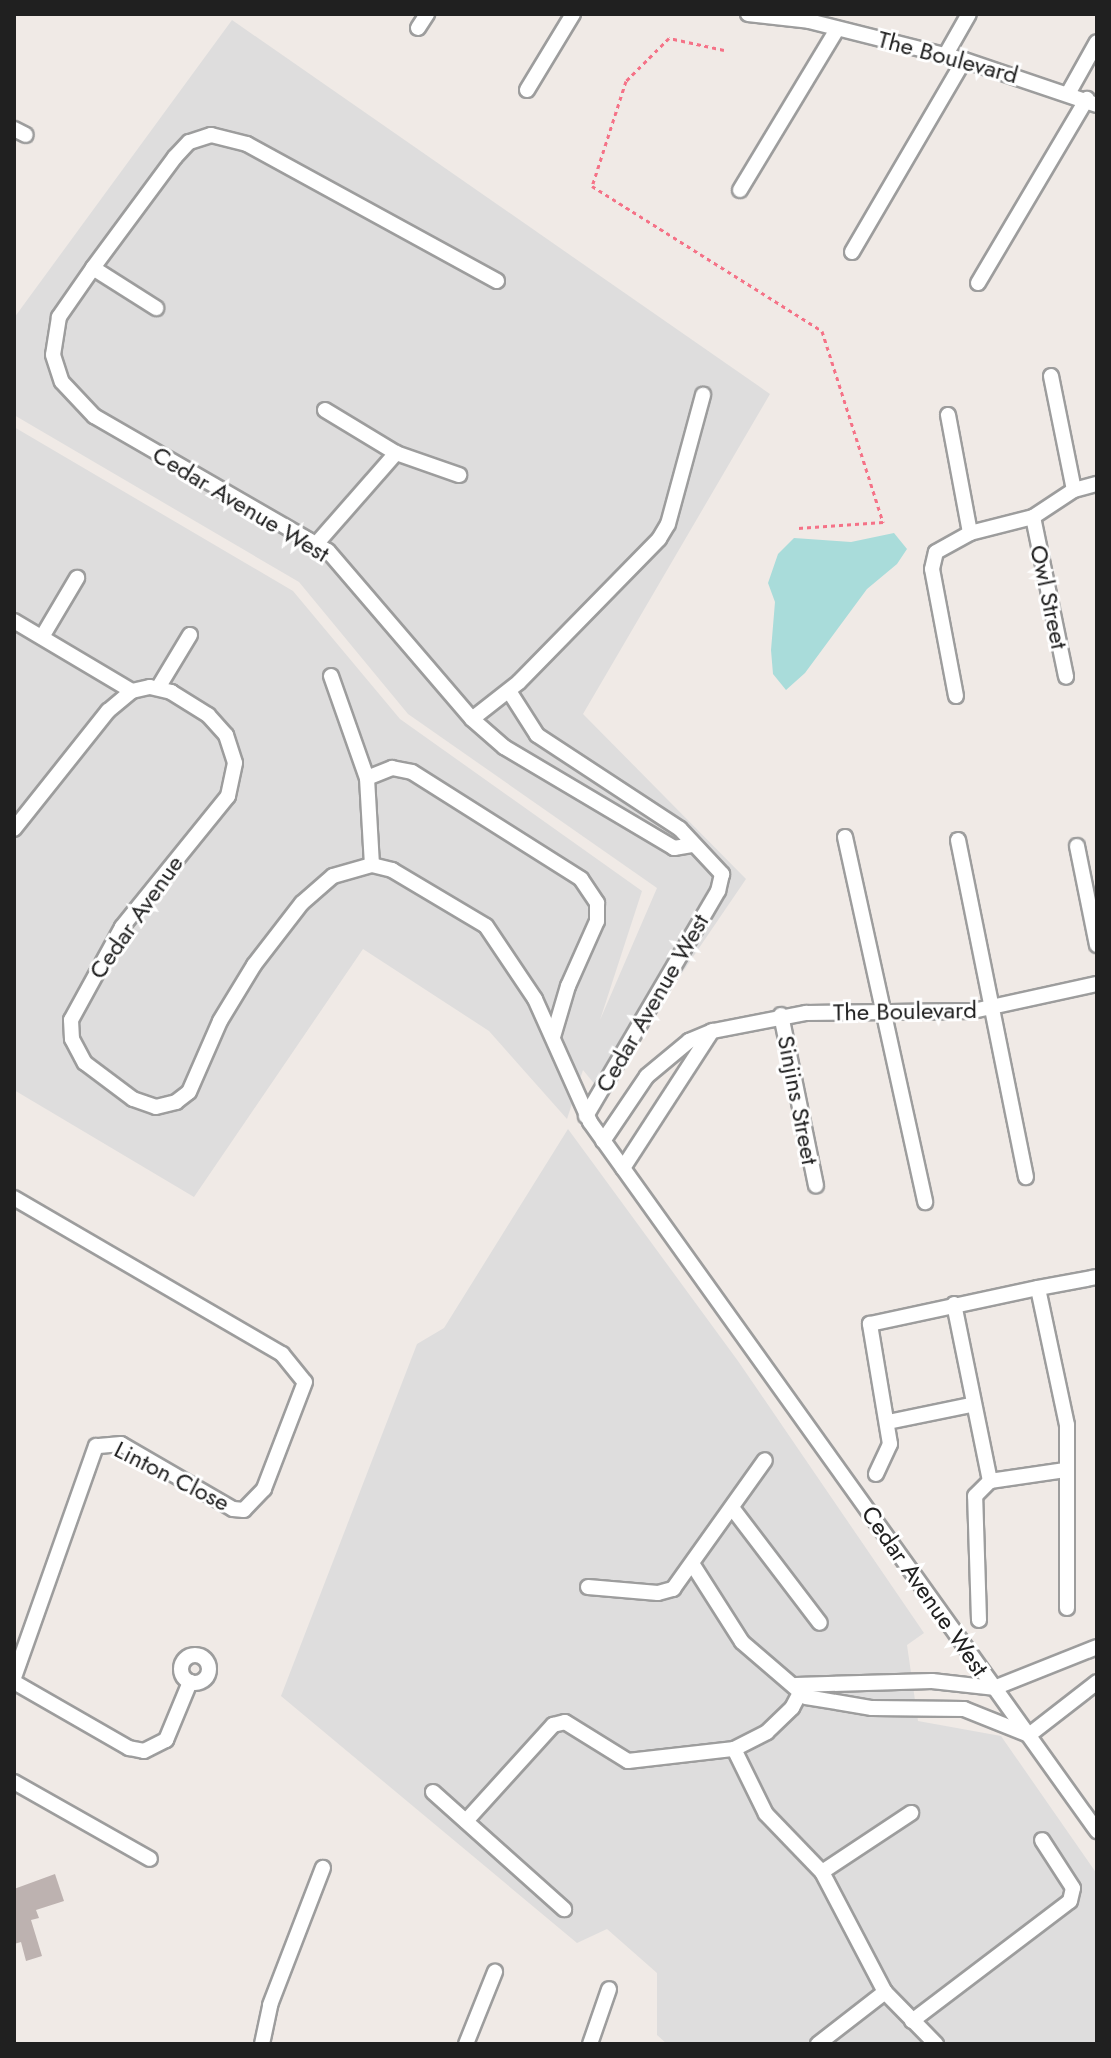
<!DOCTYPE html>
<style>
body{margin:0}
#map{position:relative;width:1111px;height:2058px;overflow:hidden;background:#f0eae6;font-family:Jost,sans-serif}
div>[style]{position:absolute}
.residential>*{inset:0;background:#dedddd}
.water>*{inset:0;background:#a9dcda}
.building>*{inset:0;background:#bdb2b0}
.path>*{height:3px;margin-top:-1.5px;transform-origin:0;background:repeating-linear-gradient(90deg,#f57287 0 4px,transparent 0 8px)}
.roads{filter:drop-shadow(2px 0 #9d9d9d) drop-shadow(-2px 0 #9d9d9d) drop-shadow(0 2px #9d9d9d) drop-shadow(0 -2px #9d9d9d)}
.minor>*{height:14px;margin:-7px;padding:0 7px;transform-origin:7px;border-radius:7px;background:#fff}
.minor>.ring{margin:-7px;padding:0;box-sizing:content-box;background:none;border:14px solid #fff;border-radius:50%}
span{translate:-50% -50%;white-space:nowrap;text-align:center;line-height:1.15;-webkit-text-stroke:6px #fff;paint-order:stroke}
.street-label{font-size:24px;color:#202020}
.frame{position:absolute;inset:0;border:16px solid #202020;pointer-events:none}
</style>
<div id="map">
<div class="residential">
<div style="clip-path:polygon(232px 20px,770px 394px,583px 714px,746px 879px,601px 1092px,583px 1070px,567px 1119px,489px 1031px,363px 949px,194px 1197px,14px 1090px,14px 427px,293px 591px,400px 719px,642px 891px,600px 1020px,657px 888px,408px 714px,299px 582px,14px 415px,14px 318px)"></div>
<div style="clip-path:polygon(568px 1129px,738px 1361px,924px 1633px,907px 1645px,918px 1721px,1001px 1736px,1097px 1874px,1097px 2044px,667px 2044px,657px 2035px,657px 1973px,607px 1929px,577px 1943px,281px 1696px,417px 1344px,444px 1328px)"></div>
</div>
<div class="water">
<div style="clip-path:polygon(894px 533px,907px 549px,897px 564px,867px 589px,805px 673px,786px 690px,773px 674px,771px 650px,775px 602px,768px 583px,778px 554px,794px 538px,851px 542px)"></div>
</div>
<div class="building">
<div style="clip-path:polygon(55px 1874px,64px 1901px,36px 1910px,39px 1918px,31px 1920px,42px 1956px,26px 1961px,21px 1942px,14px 1944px,14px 1889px)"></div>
</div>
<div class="path">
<div style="left:724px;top:50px;width:56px;rotate:-167.7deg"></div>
<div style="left:669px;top:38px;width:61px;rotate:135deg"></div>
<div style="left:626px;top:81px;width:110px;rotate:107.9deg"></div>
<div style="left:592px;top:186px;width:272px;rotate:32.2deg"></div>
<div style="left:822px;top:331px;width:201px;rotate:72.3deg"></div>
<div style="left:883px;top:522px;width:85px;rotate:176deg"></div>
</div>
<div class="roads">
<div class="minor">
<div style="left:748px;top:14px;width:61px;rotate:6.5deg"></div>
<div style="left:809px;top:21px;width:160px;rotate:14.1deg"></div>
<div style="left:964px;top:60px;width:140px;rotate:18.7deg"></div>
<div style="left:418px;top:28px;width:17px;rotate:-57deg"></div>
<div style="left:945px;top:56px;width:48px;rotate:-60.3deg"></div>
<div style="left:527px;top:90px;width:89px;rotate:-58.8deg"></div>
<div style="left:1069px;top:92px;width:57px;rotate:-60.8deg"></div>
<div style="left:14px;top:129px;width:13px;rotate:27deg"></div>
<div style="left:740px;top:190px;width:188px;rotate:-58.9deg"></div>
<div style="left:852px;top:252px;width:222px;rotate:-59.7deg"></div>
<div style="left:93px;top:268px;width:75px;rotate:32.4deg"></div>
<div style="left:497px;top:281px;width:285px;rotate:-151.3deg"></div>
<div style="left:247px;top:144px;width:37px;rotate:-166deg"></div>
<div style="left:211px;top:135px;width:23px;rotate:162deg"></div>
<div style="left:189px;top:142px;width:21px;rotate:133deg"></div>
<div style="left:175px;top:157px;width:138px;rotate:126.5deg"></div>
<div style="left:93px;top:268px;width:60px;rotate:124.8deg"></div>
<div style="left:59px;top:317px;width:38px;rotate:99deg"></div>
<div style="left:53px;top:355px;width:28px;rotate:72deg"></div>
<div style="left:62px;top:382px;width:47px;rotate:46.7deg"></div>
<div style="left:94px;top:416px;width:270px;rotate:30deg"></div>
<div style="left:328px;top:551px;width:221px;rotate:49.4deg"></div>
<div style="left:472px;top:719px;width:43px;rotate:41.2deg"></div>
<div style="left:504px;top:747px;width:198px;rotate:30.7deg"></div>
<div style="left:674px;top:848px;width:18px;rotate:-9deg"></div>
<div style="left:978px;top:283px;width:214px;rotate:-59.4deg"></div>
<div style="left:1051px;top:376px;width:116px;rotate:78.6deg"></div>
<div style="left:325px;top:410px;width:83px;rotate:31.2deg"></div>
<div style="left:396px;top:453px;width:67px;rotate:19.2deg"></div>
<div style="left:948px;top:415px;width:120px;rotate:79.4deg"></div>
<div style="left:1033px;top:517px;width:163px;rotate:78.3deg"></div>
<div style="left:317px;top:543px;width:120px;rotate:-48.7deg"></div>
<div style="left:14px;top:621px;width:137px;rotate:30.7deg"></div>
<div style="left:42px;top:637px;width:69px;rotate:-59.3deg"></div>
<div style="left:331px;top:676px;width:108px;rotate:70.6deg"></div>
<div style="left:158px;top:688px;width:62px;rotate:-58.9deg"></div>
<div style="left:509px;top:691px;width:52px;rotate:57.5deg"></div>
<div style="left:537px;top:735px;width:171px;rotate:33.3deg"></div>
<div style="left:680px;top:829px;width:62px;rotate:47deg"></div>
<div style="left:722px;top:874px;width:17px;rotate:103deg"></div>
<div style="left:718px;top:891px;width:261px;rotate:120.4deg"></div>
<div style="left:956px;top:696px;width:129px;rotate:-100.7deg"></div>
<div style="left:932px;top:569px;width:17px;rotate:-77deg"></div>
<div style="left:936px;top:552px;width:39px;rotate:-29deg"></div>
<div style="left:970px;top:533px;width:65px;rotate:-14.3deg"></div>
<div style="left:1033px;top:517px;width:49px;rotate:-33.4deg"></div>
<div style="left:1074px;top:490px;width:24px;rotate:-15deg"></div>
<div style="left:472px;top:719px;width:60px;rotate:-38.2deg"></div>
<div style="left:519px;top:682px;width:200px;rotate:-45.6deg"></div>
<div style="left:659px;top:539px;width:17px;rotate:-59deg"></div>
<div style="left:668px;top:524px;width:134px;rotate:-74.8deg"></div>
<div style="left:14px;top:829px;width:151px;rotate:-51.5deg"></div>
<div style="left:108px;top:711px;width:31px;rotate:-40deg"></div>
<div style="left:132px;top:691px;width:18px;rotate:-13deg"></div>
<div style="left:150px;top:687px;width:22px;rotate:13deg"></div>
<div style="left:171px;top:692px;width:44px;rotate:31.9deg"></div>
<div style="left:208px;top:715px;width:27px;rotate:48deg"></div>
<div style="left:226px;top:735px;width:29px;rotate:72deg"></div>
<div style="left:235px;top:763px;width:34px;rotate:102deg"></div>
<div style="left:228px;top:796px;width:169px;rotate:129deg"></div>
<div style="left:122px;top:927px;width:106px;rotate:118.7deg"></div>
<div style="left:71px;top:1020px;width:19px;rotate:87deg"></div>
<div style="left:72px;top:1039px;width:27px;rotate:62deg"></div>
<div style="left:85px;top:1063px;width:60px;rotate:36.9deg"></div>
<div style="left:133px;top:1099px;width:24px;rotate:19deg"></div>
<div style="left:156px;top:1107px;width:21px;rotate:-14deg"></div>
<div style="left:176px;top:1102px;width:16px;rotate:-38deg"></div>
<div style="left:189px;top:1092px;width:77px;rotate:-66.4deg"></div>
<div style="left:220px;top:1021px;width:66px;rotate:-58.7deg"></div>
<div style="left:254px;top:965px;width:78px;rotate:-52.3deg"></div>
<div style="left:302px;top:903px;width:41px;rotate:-41.1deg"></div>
<div style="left:333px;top:876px;width:41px;rotate:-15.8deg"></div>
<div style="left:372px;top:865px;width:21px;rotate:14deg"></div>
<div style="left:392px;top:870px;width:109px;rotate:30.8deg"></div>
<div style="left:486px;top:926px;width:88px;rotate:56.1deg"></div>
<div style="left:535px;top:999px;width:135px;rotate:65.9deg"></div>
<div style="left:590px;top:1122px;width:872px;rotate:54.43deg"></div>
<div style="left:845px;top:837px;width:374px;rotate:77.6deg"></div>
<div style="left:958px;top:840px;width:344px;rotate:78.6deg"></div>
<div style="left:1077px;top:846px;width:101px;rotate:78.6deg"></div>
<div style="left:372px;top:865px;width:87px;rotate:-93.3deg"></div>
<div style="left:367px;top:778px;width:27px;rotate:-22deg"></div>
<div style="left:392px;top:768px;width:20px;rotate:11deg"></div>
<div style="left:412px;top:772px;width:200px;rotate:32.3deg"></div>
<div style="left:581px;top:879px;width:29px;rotate:56deg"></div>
<div style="left:597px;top:903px;width:18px;rotate:90deg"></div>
<div style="left:597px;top:921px;width:71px;rotate:114deg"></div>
<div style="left:568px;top:986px;width:53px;rotate:106.4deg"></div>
<div style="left:781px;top:1015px;width:174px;rotate:78.4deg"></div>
<div style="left:603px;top:1141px;width:78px;rotate:-55.9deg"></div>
<div style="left:647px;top:1076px;width:55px;rotate:-39.8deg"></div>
<div style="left:689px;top:1041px;width:26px;rotate:-23deg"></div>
<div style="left:713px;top:1031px;width:95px;rotate:-11deg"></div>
<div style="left:806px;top:1013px;width:167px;rotate:-0.7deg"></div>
<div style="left:973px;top:1011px;width:127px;rotate:-12.3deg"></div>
<div style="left:623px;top:1168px;width:163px;rotate:-57deg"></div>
<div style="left:14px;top:1198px;width:310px;rotate:30.2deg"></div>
<div style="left:282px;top:1354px;width:36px;rotate:51deg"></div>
<div style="left:305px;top:1382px;width:115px;rotate:111deg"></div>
<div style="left:264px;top:1489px;width:29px;rotate:134deg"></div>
<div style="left:244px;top:1510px;width:11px;rotate:-175deg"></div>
<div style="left:233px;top:1509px;width:129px;rotate:-149.9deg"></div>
<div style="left:121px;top:1444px;width:25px;rotate:175deg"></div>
<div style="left:96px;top:1446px;width:246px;rotate:109.5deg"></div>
<div style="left:954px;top:1304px;width:181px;rotate:78.5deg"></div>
<div style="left:888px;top:1422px;width:85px;rotate:-11.6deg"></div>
<div style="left:876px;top:1474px;width:33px;rotate:-65deg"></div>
<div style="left:890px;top:1444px;width:122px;rotate:-99.5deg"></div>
<div style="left:870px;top:1324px;width:172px;rotate:-12.1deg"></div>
<div style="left:733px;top:1509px;width:143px;rotate:52.7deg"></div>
<div style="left:693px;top:1565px;width:91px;rotate:57.5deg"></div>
<div style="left:742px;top:1642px;width:84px;rotate:40.7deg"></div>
<div style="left:806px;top:1697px;width:67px;rotate:9.5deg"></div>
<div style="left:872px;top:1708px;width:92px;rotate:0.6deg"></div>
<div style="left:964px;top:1709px;width:70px;rotate:21.8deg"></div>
<div style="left:1029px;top:1735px;width:86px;rotate:-37.9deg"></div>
<div style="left:588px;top:1587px;width:70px;rotate:4.9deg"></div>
<div style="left:658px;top:1593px;width:16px;rotate:-15deg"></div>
<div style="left:673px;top:1589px;width:158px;rotate:-54.5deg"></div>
<div style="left:1067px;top:1608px;width:183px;rotate:-90deg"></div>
<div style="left:1067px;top:1425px;width:140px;rotate:-102deg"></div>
<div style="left:1038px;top:1288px;width:60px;rotate:-10.6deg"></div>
<div style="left:979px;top:1620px;width:124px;rotate:-91.8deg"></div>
<div style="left:975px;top:1496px;width:21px;rotate:-45deg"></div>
<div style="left:990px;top:1481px;width:76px;rotate:-8.3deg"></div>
<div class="ring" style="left:181px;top:1655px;width:14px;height:14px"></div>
<div style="left:14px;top:1682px;width:133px;rotate:29.9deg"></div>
<div style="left:129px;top:1748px;width:15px;rotate:11deg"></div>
<div style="left:144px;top:1751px;width:25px;rotate:-27deg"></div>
<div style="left:166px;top:1740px;width:63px;rotate:-67.5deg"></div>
<div style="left:796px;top:1685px;width:136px;rotate:-1.7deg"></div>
<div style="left:932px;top:1681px;width:62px;rotate:6.4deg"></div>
<div style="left:994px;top:1688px;width:111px;rotate:-21.7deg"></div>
<div style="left:734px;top:1749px;width:72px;rotate:63.8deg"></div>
<div style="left:766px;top:1814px;width:81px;rotate:46deg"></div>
<div style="left:822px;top:1872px;width:136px;rotate:62.3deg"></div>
<div style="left:885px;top:1992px;width:73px;rotate:45.6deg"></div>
<div style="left:14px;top:1782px;width:156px;rotate:29.5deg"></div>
<div style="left:433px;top:1792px;width:176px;rotate:41.8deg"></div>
<div style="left:466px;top:1821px;width:130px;rotate:-47.8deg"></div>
<div style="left:553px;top:1725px;width:12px;rotate:-14deg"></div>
<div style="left:565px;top:1722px;width:74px;rotate:31.8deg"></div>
<div style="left:628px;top:1761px;width:107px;rotate:-6.5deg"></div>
<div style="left:734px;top:1749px;width:37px;rotate:-27deg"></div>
<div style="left:767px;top:1732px;width:35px;rotate:-44deg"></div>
<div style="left:792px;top:1708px;width:24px;rotate:-62deg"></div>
<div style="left:822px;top:1872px;width:107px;rotate:-33.5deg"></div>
<div style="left:912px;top:2021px;width:198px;rotate:-37.2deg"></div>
<div style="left:1070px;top:1901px;width:13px;rotate:-77deg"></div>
<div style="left:1073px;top:1888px;width:57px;rotate:-122.9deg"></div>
<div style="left:262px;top:2044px;width:40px;rotate:-78deg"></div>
<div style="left:270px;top:2005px;width:147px;rotate:-68.9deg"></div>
<div style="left:466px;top:2044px;width:78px;rotate:-68.1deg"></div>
<div style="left:590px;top:2044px;width:58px;rotate:-70.9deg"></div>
<div style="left:818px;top:2044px;width:85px;rotate:-37.8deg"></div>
</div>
</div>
<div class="street-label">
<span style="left:948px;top:57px;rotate:15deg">The Boulevard</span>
<span style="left:241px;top:504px;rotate:31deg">Cedar Avenue West</span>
<span style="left:1049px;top:597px;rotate:78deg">Owl Street</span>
<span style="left:136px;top:917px;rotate:-55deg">Cedar Avenue</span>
<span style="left:652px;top:1003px;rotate:-60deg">Cedar Avenue West</span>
<span style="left:905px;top:1011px;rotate:-1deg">The Boulevard</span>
<span style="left:798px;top:1100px;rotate:79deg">Sinjins Street</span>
<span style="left:172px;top:1476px;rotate:27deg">Linton Close</span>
<span style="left:925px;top:1591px;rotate:55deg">Cedar Avenue West</span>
</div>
<div class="frame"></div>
</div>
